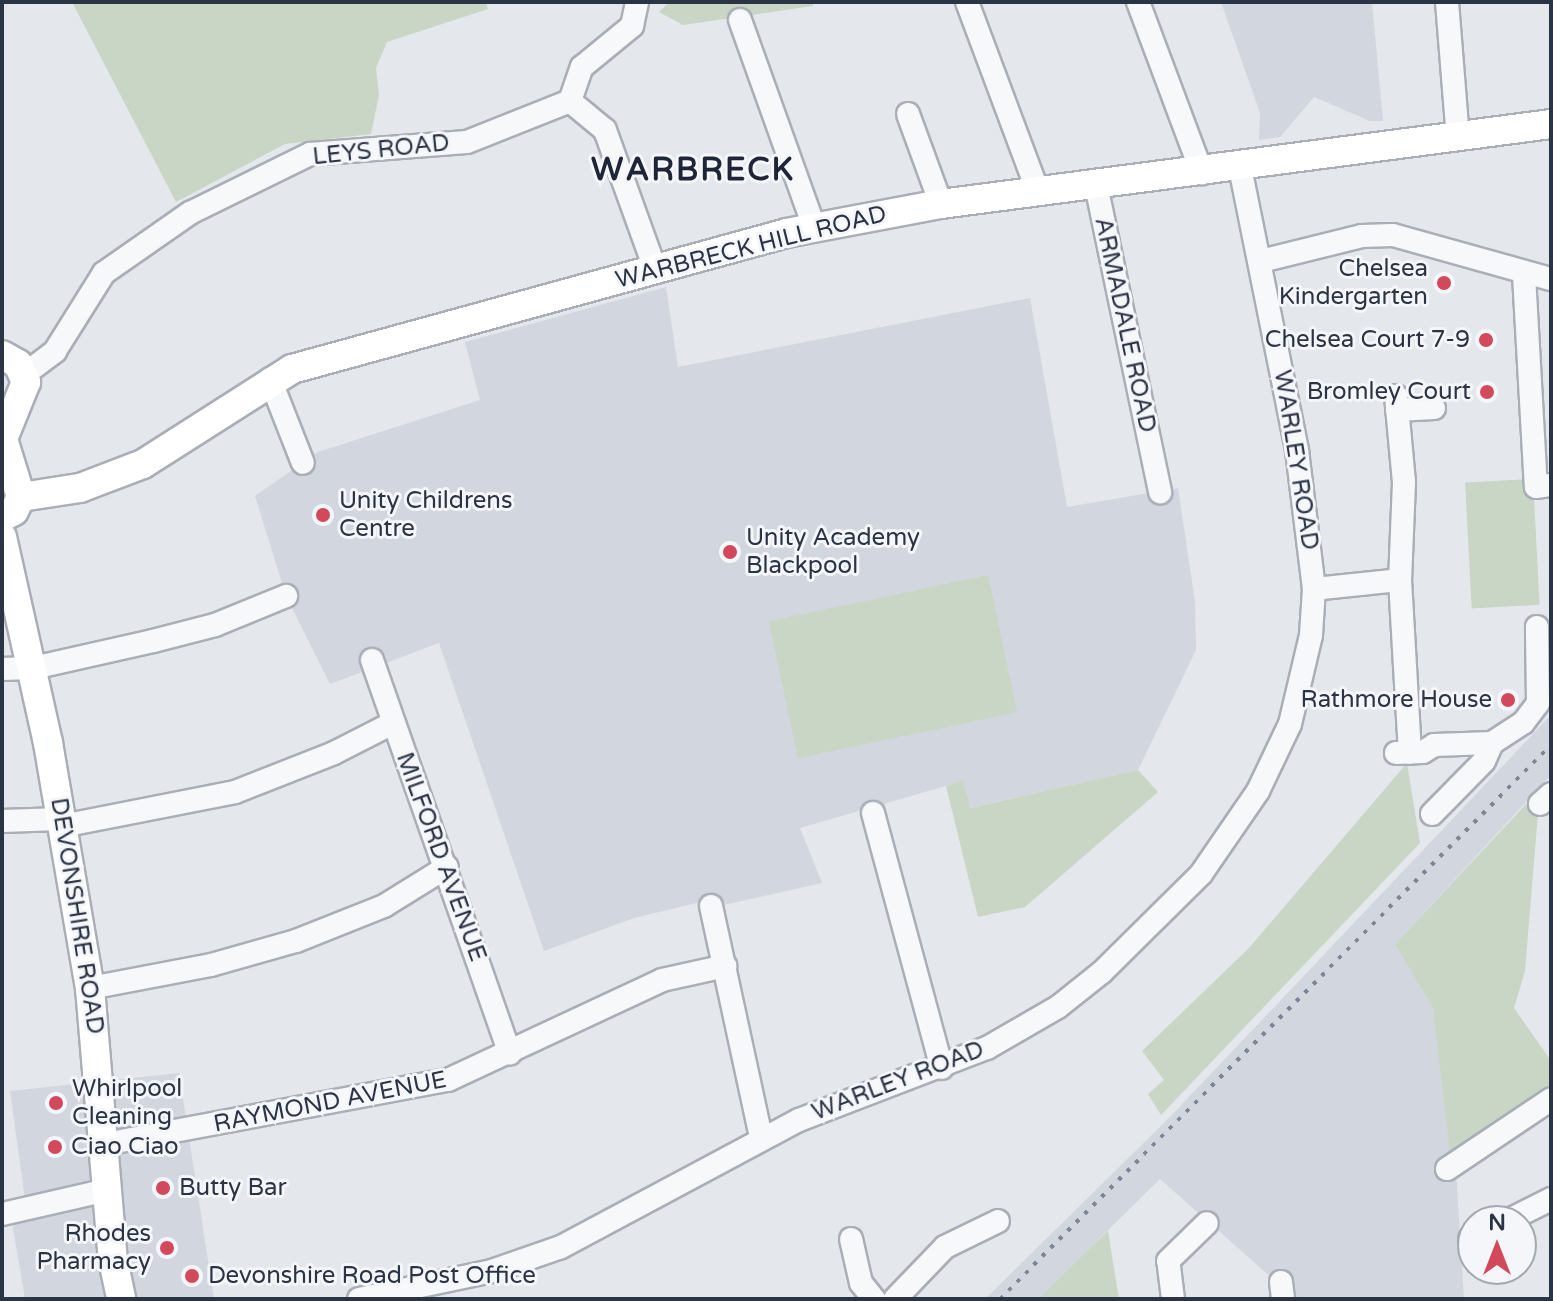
<!DOCTYPE html>
<style>
body{margin:0}
#map{position:relative;width:1553px;height:1301px;overflow:hidden;background:#e4e7ec;font-family:"Varela Round",sans-serif}
div>[style]{position:absolute}
.built>*{inset:0;background:#d2d6de}
.green>*{inset:0;background:#c9d6c5;transform-origin:0 0}
.roads{filter:drop-shadow(2px 0 #a9aeb7) drop-shadow(-2px 0 #a9aeb7) drop-shadow(0 2px #a9aeb7) drop-shadow(0 -2px #a9aeb7)}
.minor>*{height:22px;margin:-11px;padding:0 11px;transform-origin:11px;border-radius:11px;background:#f7f8fa}
.major>*{height:28px;margin:-14px;padding:0 14px;transform-origin:14px;border-radius:14px;background:#fff}
.rail>*{height:4px;margin-top:-2px;transform-origin:0;background:repeating-linear-gradient(90deg,#7d8696 0 4px,transparent 0 12px)}
.dots>*{width:22px;height:22px;translate:-50% -50%;box-sizing:border-box;border:4px solid #f4f6f9;border-radius:50%}
span{translate:-50% -50%;white-space:nowrap;text-align:center;line-height:1.15;-webkit-text-stroke:6px #f4f6f9;paint-order:stroke}
.street-label{font-size:24px;color:#2b3445}
.poi-label{font-size:24px;color:#2b3445}
.right{translate:-100% -50%;text-align:right}
.left{translate:0 -50%;text-align:left}
.district-label{font-size:32px;color:#1d2536;font-weight:700;letter-spacing:2px}
.frame{position:absolute;inset:0;border:4px solid #2b3445;pointer-events:none}
.north{position:absolute;left:1457px;top:1205px;width:80px;height:80px;box-sizing:border-box;background:#f4f6f9;border:2px solid #a4a8b1;border-radius:50%;rotate:0deg;font-size:22px;font-weight:700;line-height:32px;text-align:center;color:#2b3445}
.north::after{content:'';display:block;margin:auto;width:28px;height:36px;background:#d1495b;clip-path:polygon(50% 0,100% 100%,50% 72%,0 100%)}
</style>
<div id="map">
<div class="built">
<div style="clip-path:polygon(1221px 2px,1372px 2px,1383px 121px,1370px 121px,1314px 97px,1280px 137px,1259px 140px,1260px 113px)"></div>
<div style="clip-path:polygon(666px 287px,678px 367px,1030px 298px,1067px 507px,1178px 488px,1195px 602px,1196px 650px,1138px 770px,969px 808px,963px 781px,800px 828px,822px 883px,719px 906px,717px 898px,634px 918px,544px 951px,439px 643px,330px 684px,286px 596px,255px 496px,318px 452px,480px 400px,465px 342px)"></div>
<div style="clip-path:polygon(1551px 715px,1551px 775px,1395px 944px,1433px 1009px,1456px 1170px,1464px 1299px,1297px 1299px,1286px 1277px,1273px 1279px,1160px 1179px,1038px 1299px,985px 1299px,1169px 1118px)"></div>
<div style="clip-path:polygon(179px 1073px,214px 1299px,25px 1299px,12px 1222px,25px 1199px,10px 1091px)"></div>
</div>
<div class="green">
<div style="clip-path:polygon(72px 2px,486px 2px,488px 9px,387px 42px,376px 68px,379px 95px,371px 134px,285px 144px,176px 202px)"></div>
<div style="clip-path:polygon(669px 2px,813px 2px,813px 6px,683px 25px,659px 12px)"></div>
<div style="left:1533px;top:479px;width:126px;height:68px;rotate:87deg"></div>
<div style="left:988px;top:575px;width:140px;height:224px;rotate:78deg"></div>
<div style="clip-path:polygon(1407px 763px,1420px 843px,1161px 1115px,1148px 1094px,1164px 1080px,1142px 1051px,1249px 948px)"></div>
<div style="clip-path:polygon(1138px 770px,1158px 792px,1025px 907px,978px 917px,946px 786px,963px 780px,970px 808px)"></div>
<div style="clip-path:polygon(1540px 789px,1525px 971px,1514px 1008px,1551px 1061px,1551px 1093px,1451px 1160px,1433px 1009px,1395px 944px)"></div>
<div style="clip-path:polygon(1108px 1231px,1119px 1299px,1038px 1299px,1094px 1244px)"></div>
</div>
<div class="roads">
<div class="minor">
<div style="left:967px;top:2px;width:203px;rotate:69.5deg"></div>
<div style="left:1138px;top:2px;width:183px;rotate:69.5deg"></div>
<div style="left:1447px;top:2px;width:137px;rotate:85.4deg"></div>
<div style="left:740px;top:20px;width:220px;rotate:70.3deg"></div>
<div style="left:570px;top:101px;width:36px;rotate:-71deg"></div>
<div style="left:582px;top:67px;width:65px;rotate:-39.4deg"></div>
<div style="left:632px;top:26px;width:25px;rotate:-78deg"></div>
<div style="left:908px;top:114px;width:96px;rotate:69.9deg"></div>
<div style="left:1096px;top:185px;width:314px;rotate:78.2deg"></div>
<div style="left:1261px;top:261px;width:104px;rotate:-13.9deg"></div>
<div style="left:1362px;top:236px;width:31px;rotate:-2deg"></div>
<div style="left:1393px;top:235px;width:164px;rotate:15.6deg"></div>
<div style="left:1524px;top:275px;width:212px;rotate:86.8deg"></div>
<div style="left:1536px;top:487px;width:15px;rotate:-8deg"></div>
<div style="left:25px;top:374px;width:38px;rotate:-37deg"></div>
<div style="left:55px;top:351px;width:92px;rotate:-57.9deg"></div>
<div style="left:104px;top:273px;width:105px;rotate:-34.9deg"></div>
<div style="left:190px;top:213px;width:134px;rotate:-26.2deg"></div>
<div style="left:310px;top:154px;width:157px;rotate:-4.4deg"></div>
<div style="left:467px;top:142px;width:111px;rotate:-21.7deg"></div>
<div style="left:570px;top:101px;width:45px;rotate:39.6deg"></div>
<div style="left:605px;top:130px;width:148px;rotate:70.2deg"></div>
<div style="left:270px;top:379px;width:90px;rotate:68.6deg"></div>
<div style="left:1396px;top:396px;width:86px;rotate:84.7deg"></div>
<div style="left:1404px;top:482px;width:98px;rotate:92.3deg"></div>
<div style="left:1400px;top:580px;width:173px;rotate:86.7deg"></div>
<div style="left:1397px;top:410px;width:37px;rotate:-3deg"></div>
<div style="left:1314px;top:589px;width:86px;rotate:-6deg"></div>
<div style="left:372px;top:660px;width:417px;rotate:70.7deg"></div>
<div style="left:2px;top:669px;width:31px;rotate:-2deg"></div>
<div style="left:33px;top:668px;width:123px;rotate:-12.7deg"></div>
<div style="left:153px;top:641px;width:64px;rotate:-14.5deg"></div>
<div style="left:215px;top:625px;width:77px;rotate:-22.2deg"></div>
<div style="left:1396px;top:753px;width:27px;rotate:-2deg"></div>
<div style="left:1423px;top:752px;width:13px;rotate:-32deg"></div>
<div style="left:1434px;top:745px;width:58px;rotate:-2deg"></div>
<div style="left:1492px;top:743px;width:37px;rotate:-33deg"></div>
<div style="left:1523px;top:723px;width:25px;rotate:-53deg"></div>
<div style="left:1538px;top:703px;width:76px;rotate:-90.8deg"></div>
<div style="left:1540px;top:804px;width:15px;rotate:-42deg"></div>
<div style="left:873px;top:813px;width:264px;rotate:74.9deg"></div>
<div style="left:1432px;top:814px;width:74px;rotate:-45.5deg"></div>
<div style="left:1484px;top:761px;width:20px;rotate:-66deg"></div>
<div style="left:2px;top:821px;width:59px;rotate:-1.9deg"></div>
<div style="left:62px;top:826px;width:176px;rotate:-11.1deg"></div>
<div style="left:235px;top:792px;width:106px;rotate:-21.5deg"></div>
<div style="left:334px;top:753px;width:66px;rotate:-27deg"></div>
<div style="left:711px;top:906px;width:237px;rotate:77.8deg"></div>
<div style="left:90px;top:988px;width:123px;rotate:-10.8deg"></div>
<div style="left:211px;top:965px;width:88px;rotate:-15.8deg"></div>
<div style="left:296px;top:941px;width:95px;rotate:-21.7deg"></div>
<div style="left:384px;top:906px;width:74px;rotate:-31.8deg"></div>
<div style="left:105px;top:1144px;width:349px;rotate:-10.6deg"></div>
<div style="left:448px;top:1080px;width:236px;rotate:-25deg"></div>
<div style="left:662px;top:980px;width:65px;rotate:-12.5deg"></div>
<div style="left:1447px;top:1169px;width:125px;rotate:-33.9deg"></div>
<div style="left:2px;top:1214px;width:108px;rotate:-12.9deg"></div>
<div style="left:1507px;top:1221px;width:49px;rotate:-26.6deg"></div>
<div style="left:851px;top:1239px;width:45px;rotate:77.2deg"></div>
<div style="left:861px;top:1283px;width:21px;rotate:51deg"></div>
<div style="left:1470px;top:1239px;width:3px;rotate:-18deg"></div>
<div style="left:1281px;top:1282px;width:17px;rotate:83deg"></div>
<div style="left:359px;top:1299px;width:136px;rotate:-11.9deg"></div>
<div style="left:492px;top:1271px;width:73px;rotate:-19.2deg"></div>
<div style="left:561px;top:1247px;width:270px;rotate:-28.1deg"></div>
<div style="left:799px;top:1120px;width:201px;rotate:-21deg"></div>
<div style="left:987px;top:1048px;width:82px;rotate:-30deg"></div>
<div style="left:1058px;top:1007px;width:56px;rotate:-38.5deg"></div>
<div style="left:1102px;top:972px;width:139px;rotate:-44.7deg"></div>
<div style="left:1201px;top:874px;width:101px;rotate:-55.5deg"></div>
<div style="left:1258px;top:791px;width:74px;rotate:-64.5deg"></div>
<div style="left:1290px;top:724px;width:91px;rotate:-76.7deg"></div>
<div style="left:1311px;top:635px;width:46px;rotate:-86.3deg"></div>
<div style="left:1314px;top:589px;width:140px;rotate:-97deg"></div>
<div style="left:1297px;top:450px;width:288px;rotate:-101.4deg"></div>
<div style="left:895px;top:1299px;width:72px;rotate:-46.1deg"></div>
<div style="left:945px;top:1247px;width:59px;rotate:-26.1deg"></div>
<div style="left:1173px;top:1299px;width:38px;rotate:-97deg"></div>
<div style="left:1168px;top:1261px;width:54px;rotate:-44.3deg"></div>
</div>
<div class="major">
<div style="left:2px;top:355px;width:18px;rotate:29deg"></div>
<div style="left:18px;top:364px;width:20px;rotate:66deg"></div>
<div style="left:26px;top:382px;width:61px;rotate:112deg"></div>
<div style="left:3px;top:439px;width:61px;rotate:72.8deg"></div>
<div style="left:21px;top:497px;width:16px;rotate:117deg"></div>
<div style="left:14px;top:511px;width:13px;rotate:153deg"></div>
<div style="left:21px;top:497px;width:60px;rotate:-8.7deg"></div>
<div style="left:80px;top:488px;width:67px;rotate:-20.9deg"></div>
<div style="left:143px;top:464px;width:177px;rotate:-32.5deg"></div>
<div style="left:292px;top:369px;width:513px;rotate:-15.36deg"></div>
<div style="left:787px;top:233px;width:157px;rotate:-10.7deg"></div>
<div style="left:941px;top:204px;width:615px;rotate:-7.47deg"></div>
<div style="left:2px;top:537px;width:211px;rotate:77.4deg"></div>
<div style="left:48px;top:743px;width:249px;rotate:80.3deg"></div>
<div style="left:90px;top:988px;width:273px;rotate:85.2deg"></div>
<div style="left:113px;top:1260px;width:40px;rotate:78deg"></div>
</div>
</div>
<div class="rail">
<div style="left:1000px;top:1299px;width:781px;rotate:-45.16deg"></div>
</div>
<div class="dots">
<div style="left:1444px;top:283px;background:#d1495b"></div>
<div style="left:1486px;top:340px;background:#d1495b"></div>
<div style="left:1487px;top:392px;background:#d1495b"></div>
<div style="left:323px;top:515px;background:#d1495b"></div>
<div style="left:730px;top:552px;background:#d1495b"></div>
<div style="left:1508px;top:700px;background:#d1495b"></div>
<div style="left:56px;top:1103px;background:#d1495b"></div>
<div style="left:55px;top:1147px;background:#d1495b"></div>
<div style="left:163px;top:1188px;background:#d1495b"></div>
<div style="left:167px;top:1248px;background:#d1495b"></div>
<div style="left:192px;top:1276px;background:#d1495b"></div>
</div>
<div class="street-label">
<span style="left:381px;top:150px;rotate:-6deg">LEYS ROAD</span>
<span style="left:751px;top:247px;rotate:-14deg">WARBRECK HILL ROAD</span>
<span style="left:1125px;top:325px;rotate:78deg">ARMADALE ROAD</span>
<span style="left:1296px;top:460px;rotate:81deg">WARLEY ROAD</span>
<span style="left:441px;top:857px;rotate:70deg">MILFORD AVENUE</span>
<span style="left:77px;top:916px;rotate:81deg">DEVONSHIRE ROAD</span>
<span style="left:898px;top:1081px;rotate:-21deg">WARLEY ROAD</span>
<span style="left:330px;top:1102px;rotate:-11deg">RAYMOND AVENUE</span>
</div>
<div class="poi-label">
<span class="right" style="left:1428px;top:283px">Chelsea<br>Kindergarten</span>
<span class="right" style="left:1470px;top:340px">Chelsea Court 7-9</span>
<span class="right" style="left:1471px;top:392px">Bromley Court</span>
<span class="left" style="left:339px;top:515px">Unity Childrens<br>Centre</span>
<span class="left" style="left:746px;top:552px">Unity Academy<br>Blackpool</span>
<span class="right" style="left:1492px;top:700px">Rathmore House</span>
<span class="left" style="left:72px;top:1103px">Whirlpool<br>Cleaning</span>
<span class="left" style="left:71px;top:1147px">Ciao Ciao</span>
<span class="left" style="left:179px;top:1188px">Butty Bar</span>
<span class="right" style="left:151px;top:1248px">Rhodes<br>Pharmacy</span>
<span class="left" style="left:208px;top:1276px">Devonshire Road Post Office</span>
</div>
<div class="district-label">
<span style="left:693px;top:170px">WARBRECK</span>
</div>
<div class="frame"></div>
<div class="north">N</div>
</div>
